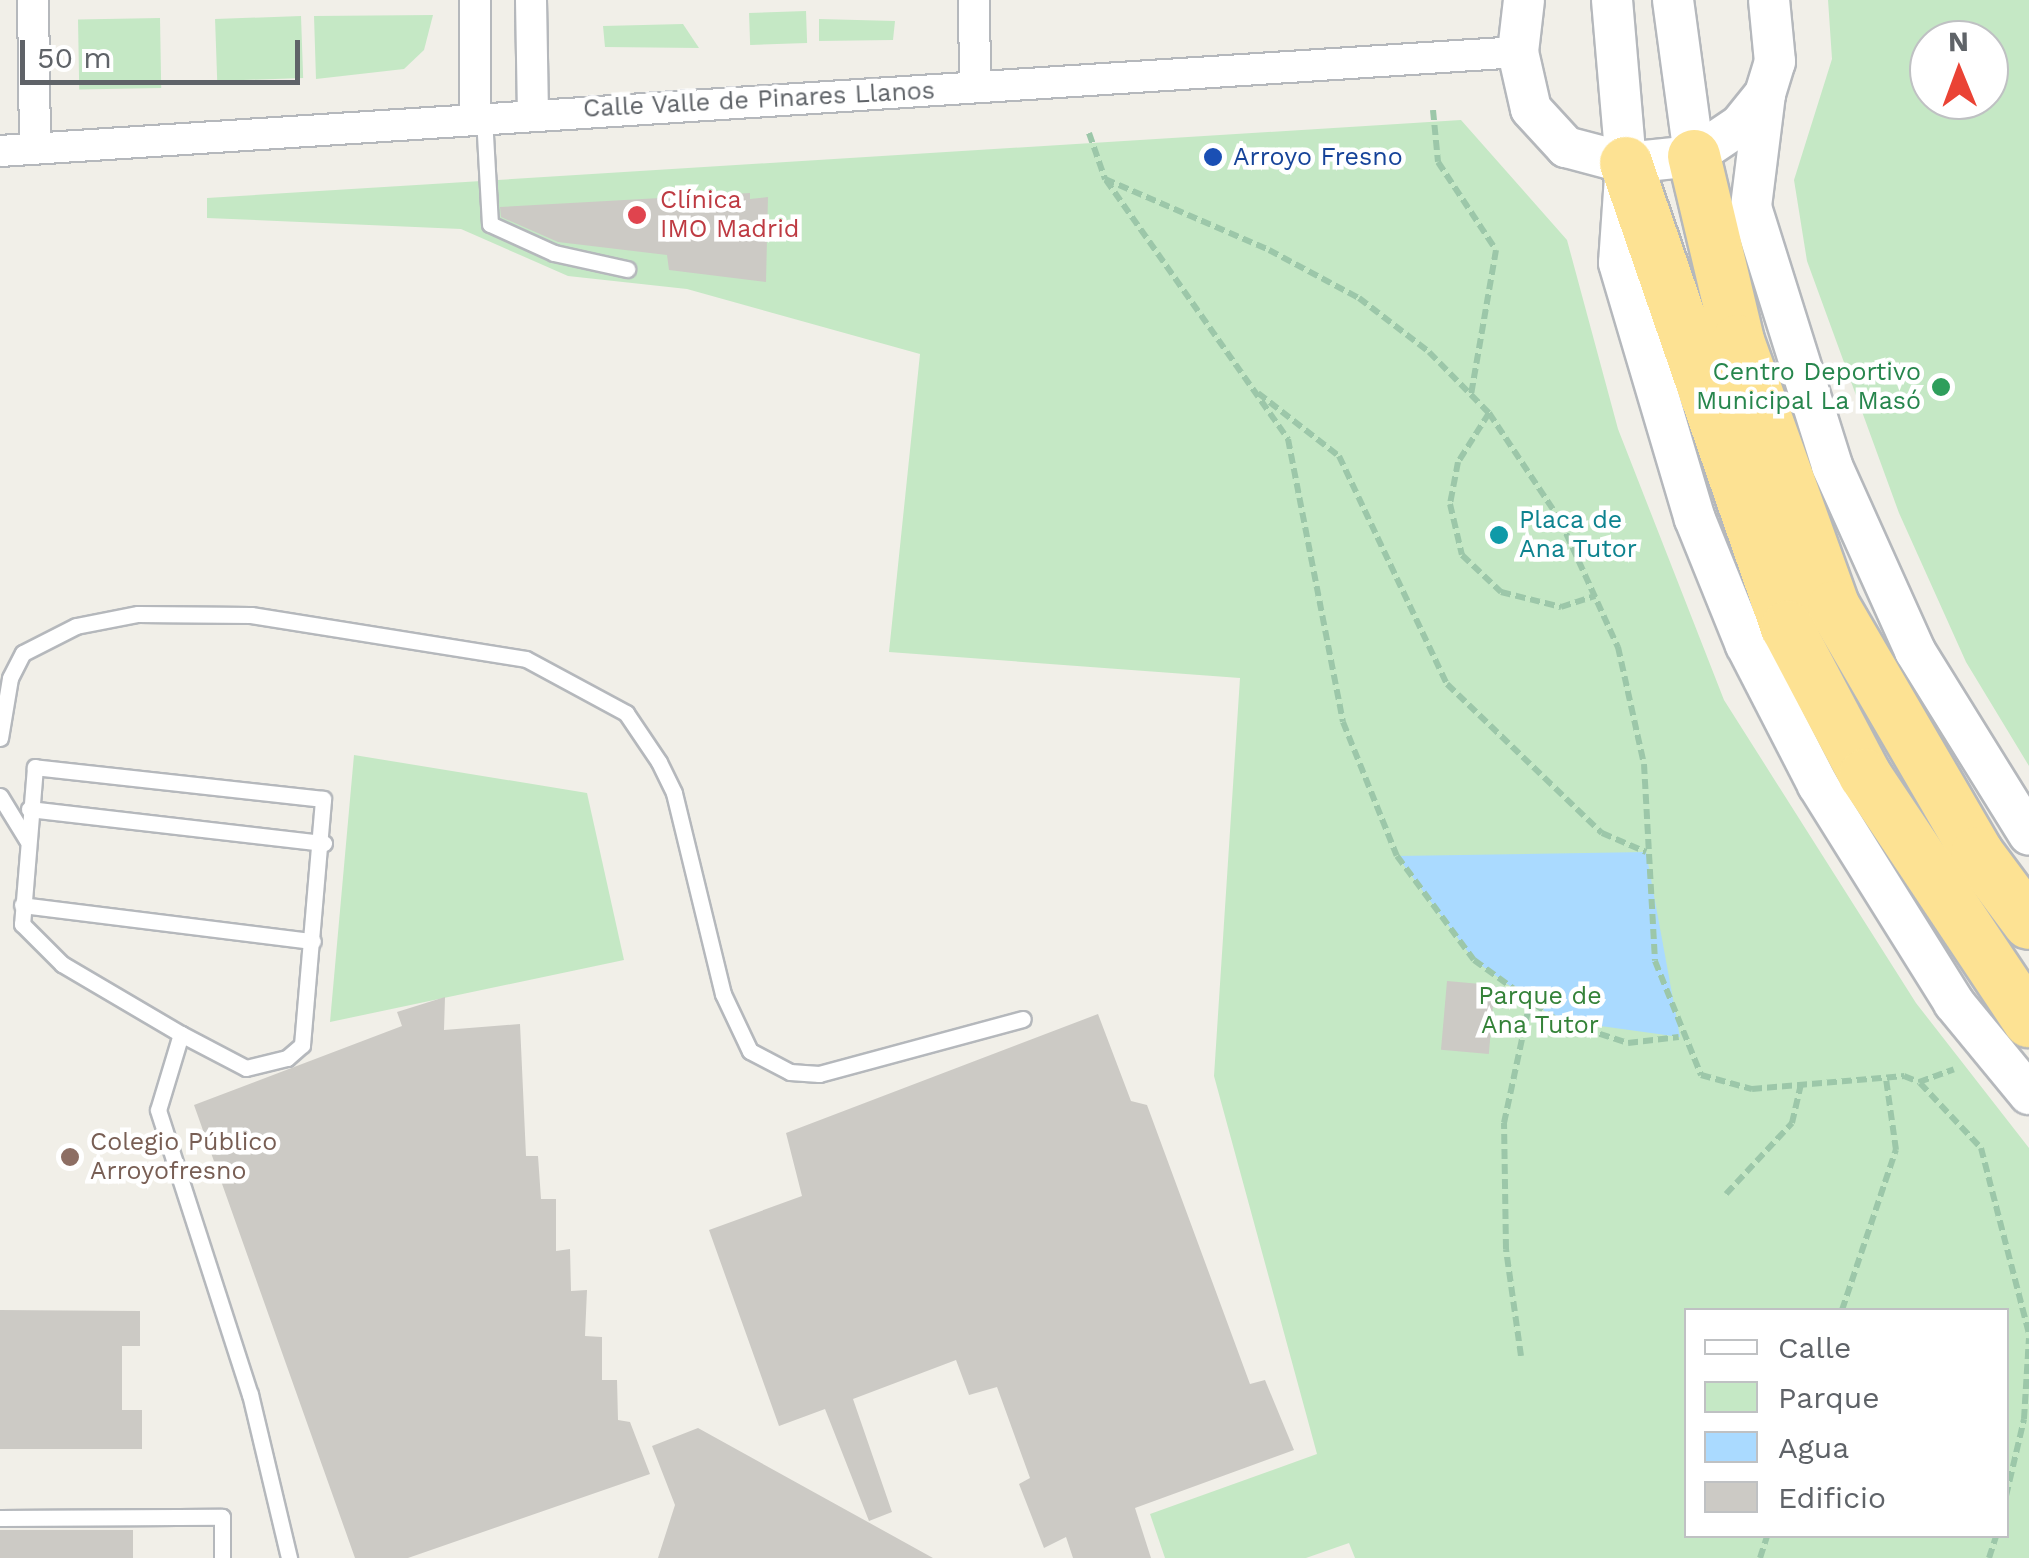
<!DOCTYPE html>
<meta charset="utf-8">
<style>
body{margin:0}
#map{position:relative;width:2029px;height:1558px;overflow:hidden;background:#f1efe8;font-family:"Work Sans",sans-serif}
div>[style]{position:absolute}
.green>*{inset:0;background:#c5e8c5;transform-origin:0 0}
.water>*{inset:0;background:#aadaff}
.building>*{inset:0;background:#cccac5;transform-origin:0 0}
.path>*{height:6px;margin-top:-3px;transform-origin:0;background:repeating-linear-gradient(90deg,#9cc7a9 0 10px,transparent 0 15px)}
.roads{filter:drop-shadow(2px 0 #b5b8bc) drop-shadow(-2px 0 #b5b8bc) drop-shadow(0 2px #b5b8bc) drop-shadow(0 -2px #b5b8bc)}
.lane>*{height:15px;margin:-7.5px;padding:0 7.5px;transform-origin:7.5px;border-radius:7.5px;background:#fff}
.street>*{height:30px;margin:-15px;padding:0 15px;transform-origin:15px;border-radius:15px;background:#fff}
.secondary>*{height:40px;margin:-20px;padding:0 20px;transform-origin:20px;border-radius:20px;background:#fff}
.highway>*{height:52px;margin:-26px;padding:0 26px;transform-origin:26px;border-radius:26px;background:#fde293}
.dots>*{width:28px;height:28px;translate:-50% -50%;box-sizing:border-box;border:5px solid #fff;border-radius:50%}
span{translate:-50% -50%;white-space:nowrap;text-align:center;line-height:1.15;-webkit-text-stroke:9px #fff;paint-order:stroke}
.street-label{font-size:25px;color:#5f6368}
.transit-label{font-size:25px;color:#164399}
.left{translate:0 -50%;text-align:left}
.health-label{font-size:25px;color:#be3a42}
.leisure-label{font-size:25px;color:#27864d}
.right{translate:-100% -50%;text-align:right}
.culture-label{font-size:25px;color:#0d838f}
.park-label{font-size:25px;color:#348238}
.education-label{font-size:25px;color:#785e54}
.legend{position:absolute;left:1684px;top:1308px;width:325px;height:230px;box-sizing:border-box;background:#fff;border:2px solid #bfc1c3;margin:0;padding:12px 18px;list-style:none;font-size:30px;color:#5f6368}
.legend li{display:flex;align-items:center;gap:20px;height:50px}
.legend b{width:50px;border:2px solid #bfc1c3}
.north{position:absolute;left:1909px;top:20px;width:100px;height:100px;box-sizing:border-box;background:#fff;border:2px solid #bfc1c3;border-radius:50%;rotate:359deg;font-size:28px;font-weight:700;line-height:40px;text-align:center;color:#5f6368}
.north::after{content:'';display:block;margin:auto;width:35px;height:45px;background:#ea4335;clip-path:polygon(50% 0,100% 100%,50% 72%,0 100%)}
.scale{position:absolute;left:20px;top:40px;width:280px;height:45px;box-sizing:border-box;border:5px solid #5f6368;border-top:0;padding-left:12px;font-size:30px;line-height:35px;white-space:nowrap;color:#5f6368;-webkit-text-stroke:8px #fff;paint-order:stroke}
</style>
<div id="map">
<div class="green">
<div style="clip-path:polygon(evenodd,1828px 0,2029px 0,2029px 766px,1966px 662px,1899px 513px,1807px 261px,1794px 180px,1832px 59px,1828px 0,1929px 40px,1989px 40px,1989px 100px,1929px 100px,1929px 40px)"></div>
<div style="left:806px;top:11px;width:32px;height:57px;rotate:88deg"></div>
<div style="clip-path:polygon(433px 15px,424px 50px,404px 69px,316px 79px,314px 16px)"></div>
<div style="left:301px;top:16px;width:62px;height:86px;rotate:88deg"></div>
<div style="left:160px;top:18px;width:70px;height:82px;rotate:89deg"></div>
<div style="clip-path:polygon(819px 19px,895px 21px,893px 40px,819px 41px)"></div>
<div style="clip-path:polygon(683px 24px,699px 48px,605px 47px,603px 26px)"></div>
<div style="clip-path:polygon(evenodd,1461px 120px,1567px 240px,1618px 429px,1724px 700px,1916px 1003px,2029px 1148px,2029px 1558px,1355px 1558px,1349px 1543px,1306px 1558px,1165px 1558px,1150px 1514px,1317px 1454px,1214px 1076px,1240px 678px,889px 652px,920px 354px,687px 289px,568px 276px,461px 229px,207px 218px,207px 198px,1461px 120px,1686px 1310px,2006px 1310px,2006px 1536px,1686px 1536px,1686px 1310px)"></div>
<div style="clip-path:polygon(354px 755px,587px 793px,624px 960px,330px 1022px)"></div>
</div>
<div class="water">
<div style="clip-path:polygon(1646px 852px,1680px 1037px,1557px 1020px,1474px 960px,1397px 856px)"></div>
</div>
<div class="building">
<div style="clip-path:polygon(750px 193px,750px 199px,768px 197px,766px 282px,669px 270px,667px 255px,558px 242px,501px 217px,500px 207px)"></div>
<div style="left:1447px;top:981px;width:48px;height:69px;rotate:5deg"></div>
<div style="clip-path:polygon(445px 997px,444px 1030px,520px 1024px,526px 1156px,538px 1156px,541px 1199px,556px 1199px,556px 1251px,570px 1249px,571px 1291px,587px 1290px,585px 1336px,602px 1337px,602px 1380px,617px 1380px,618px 1420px,630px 1422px,650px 1474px,408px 1558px,355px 1558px,194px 1105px,402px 1026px,397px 1012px)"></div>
<div style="clip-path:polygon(1098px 1014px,1131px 1101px,1147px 1105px,1250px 1384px,1265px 1380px,1294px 1450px,1135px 1508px,1151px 1558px,1073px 1558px,1066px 1537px,1044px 1548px,1019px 1484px,1030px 1478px,997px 1387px,969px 1395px,956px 1360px,853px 1399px,892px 1512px,869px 1521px,825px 1409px,779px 1426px,709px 1230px,802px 1196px,786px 1133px)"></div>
<div style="clip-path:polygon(0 1310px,140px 1311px,140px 1346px,122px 1346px,122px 1410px,142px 1410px,142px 1449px,0 1449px)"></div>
<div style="clip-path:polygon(698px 1428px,933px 1558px,658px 1558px,675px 1505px,652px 1446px)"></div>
<div style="left:0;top:1530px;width:133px;height:28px"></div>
</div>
<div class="path">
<div style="left:1433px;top:110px;width:52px;rotate:84.5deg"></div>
<div style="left:1438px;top:162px;width:105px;rotate:56.6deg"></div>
<div style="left:1496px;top:250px;width:146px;rotate:99.8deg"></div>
<div style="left:1089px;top:133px;width:49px;rotate:70.8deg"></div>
<div style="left:1105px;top:179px;width:179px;rotate:23.4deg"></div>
<div style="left:1269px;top:250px;width:102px;rotate:28.1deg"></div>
<div style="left:1359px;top:298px;width:88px;rotate:37.6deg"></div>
<div style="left:1429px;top:352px;width:86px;rotate:45.5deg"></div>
<div style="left:1489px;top:413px;width:128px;rotate:56.4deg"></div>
<div style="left:1560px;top:520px;width:140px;rotate:65.5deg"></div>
<div style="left:1618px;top:647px;width:120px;rotate:77.5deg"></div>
<div style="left:1644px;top:764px;width:197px;rotate:86.8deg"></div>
<div style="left:1655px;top:961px;width:123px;rotate:68deg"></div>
<div style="left:1701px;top:1075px;width:53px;rotate:15.4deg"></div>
<div style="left:1752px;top:1089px;width:153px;rotate:-4.9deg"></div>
<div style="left:1904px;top:1076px;width:16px;rotate:22deg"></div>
<div style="left:1919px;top:1082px;width:37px;rotate:-20deg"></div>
<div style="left:1106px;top:180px;width:317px;rotate:54.9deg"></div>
<div style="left:1288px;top:439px;width:288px;rotate:79deg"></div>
<div style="left:1343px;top:722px;width:144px;rotate:68.1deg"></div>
<div style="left:1397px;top:856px;width:129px;rotate:53.5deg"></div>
<div style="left:1474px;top:960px;width:102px;rotate:35.9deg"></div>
<div style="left:1557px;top:1020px;width:75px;rotate:17.9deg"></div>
<div style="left:1628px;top:1043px;width:51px;rotate:-6.7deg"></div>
<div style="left:1258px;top:393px;width:103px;rotate:37.9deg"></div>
<div style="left:1339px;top:456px;width:252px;rotate:64.7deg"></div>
<div style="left:1447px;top:684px;width:215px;rotate:43.9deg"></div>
<div style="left:1602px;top:833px;width:48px;rotate:23.4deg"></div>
<div style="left:1489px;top:413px;width:58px;rotate:122.3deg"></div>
<div style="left:1458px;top:462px;width:43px;rotate:100.8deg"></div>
<div style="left:1450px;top:504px;width:52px;rotate:76.8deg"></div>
<div style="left:1462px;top:555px;width:54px;rotate:43.5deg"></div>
<div style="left:1501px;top:592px;width:62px;rotate:14deg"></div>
<div style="left:1561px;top:607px;width:36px;rotate:-18deg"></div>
<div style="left:1920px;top:1083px;width:89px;rotate:46.8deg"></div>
<div style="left:1981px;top:1148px;width:192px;rotate:75.5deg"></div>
<div style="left:1726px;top:1194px;width:97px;rotate:-47.1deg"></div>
<div style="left:1792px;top:1123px;width:39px;rotate:-77deg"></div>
<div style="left:1842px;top:1310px;width:169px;rotate:-71.4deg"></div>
<div style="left:1896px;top:1150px;width:72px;rotate:-98deg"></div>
<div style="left:1521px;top:1356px;width:108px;rotate:-98deg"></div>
<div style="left:1506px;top:1249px;width:126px;rotate:-90.9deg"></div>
<div style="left:1504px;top:1123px;width:124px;rotate:-77.9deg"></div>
<div style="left:2006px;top:1496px;width:79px;rotate:-76.8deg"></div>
<div style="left:2024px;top:1419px;width:81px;rotate:-86.5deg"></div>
<div style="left:1760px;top:1558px;width:23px;rotate:-72deg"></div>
<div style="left:1989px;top:1558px;width:23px;rotate:-72deg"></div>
</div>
<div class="roads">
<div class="lane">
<div style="left:484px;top:117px;width:107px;rotate:86.8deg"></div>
<div style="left:490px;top:224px;width:70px;rotate:24.4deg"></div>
<div style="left:554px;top:253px;width:75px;rotate:12.4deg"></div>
<div style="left:0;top:738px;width:61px;rotate:-80.5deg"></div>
<div style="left:10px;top:678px;width:28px;rotate:-63deg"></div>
<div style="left:23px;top:653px;width:59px;rotate:-27deg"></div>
<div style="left:76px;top:626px;width:63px;rotate:-11deg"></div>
<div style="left:138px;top:614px;width:113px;rotate:0.5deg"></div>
<div style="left:251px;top:615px;width:278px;rotate:9.1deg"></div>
<div style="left:526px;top:659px;width:114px;rotate:28.4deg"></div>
<div style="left:626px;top:713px;width:59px;rotate:56deg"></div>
<div style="left:659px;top:762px;width:34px;rotate:64deg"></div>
<div style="left:674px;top:793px;width:207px;rotate:76.3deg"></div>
<div style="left:723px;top:994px;width:63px;rotate:64.7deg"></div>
<div style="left:750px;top:1051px;width:45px;rotate:27.7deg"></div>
<div style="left:790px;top:1072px;width:29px;rotate:4deg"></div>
<div style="left:819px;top:1074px;width:211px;rotate:-15.1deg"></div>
<div style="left:0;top:796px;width:52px;rotate:58.5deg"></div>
<div style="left:29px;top:809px;width:297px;rotate:6.6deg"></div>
<div style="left:22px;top:905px;width:293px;rotate:7.1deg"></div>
<div style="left:181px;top:1034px;width:73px;rotate:27.6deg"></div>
<div style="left:246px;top:1068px;width:42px;rotate:-13.7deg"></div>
<div style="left:287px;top:1058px;width:20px;rotate:-41deg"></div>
<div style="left:302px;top:1045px;width:247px;rotate:-85.1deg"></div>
<div style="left:323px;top:799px;width:290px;rotate:-173.7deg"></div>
<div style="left:35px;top:767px;width:158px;rotate:94.7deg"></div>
<div style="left:22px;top:924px;width:57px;rotate:45deg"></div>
<div style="left:62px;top:964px;width:138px;rotate:30.5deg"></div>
<div style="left:181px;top:1034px;width:79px;rotate:106.8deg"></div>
<div style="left:158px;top:1110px;width:299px;rotate:72.1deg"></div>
<div style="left:250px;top:1394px;width:169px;rotate:76.6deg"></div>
<div style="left:0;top:1518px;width:222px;rotate:-0.3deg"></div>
<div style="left:222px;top:1517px;width:41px;rotate:90deg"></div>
</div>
<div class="street">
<div style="left:33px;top:0;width:147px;rotate:89.2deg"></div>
<div style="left:475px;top:0;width:117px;rotate:90deg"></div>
<div style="left:531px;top:0;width:113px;rotate:89deg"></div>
<div style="left:974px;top:0;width:86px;rotate:89.3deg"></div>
<div style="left:0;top:151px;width:1521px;rotate:-3.73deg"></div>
</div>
<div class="secondary">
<div style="left:1524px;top:0;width:52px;rotate:96.6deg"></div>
<div style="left:1518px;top:52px;width:58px;rotate:77.2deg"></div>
<div style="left:1531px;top:109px;width:52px;rotate:47.4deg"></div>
<div style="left:1566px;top:147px;width:62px;rotate:14.9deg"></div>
<div style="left:1626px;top:163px;width:68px;rotate:-5.9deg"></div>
<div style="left:1694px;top:156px;width:55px;rotate:-34deg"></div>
<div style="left:1740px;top:125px;width:40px;rotate:-51deg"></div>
<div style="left:1765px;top:94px;width:34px;rotate:-73deg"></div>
<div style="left:1775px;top:62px;width:62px;rotate:-95.5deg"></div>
<div style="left:1612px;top:0;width:164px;rotate:85.1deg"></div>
<div style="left:1626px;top:163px;width:100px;rotate:94deg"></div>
<div style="left:1619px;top:263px;width:267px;rotate:73.5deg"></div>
<div style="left:1695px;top:519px;width:136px;rotate:68deg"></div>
<div style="left:1746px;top:645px;width:157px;rotate:62.8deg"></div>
<div style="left:1818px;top:785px;width:257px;rotate:58deg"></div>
<div style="left:1954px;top:1003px;width:118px;rotate:50.5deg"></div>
<div style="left:1673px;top:0;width:157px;rotate:82.3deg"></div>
<div style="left:1765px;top:94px;width:114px;rotate:97.1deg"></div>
<div style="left:1751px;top:207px;width:271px;rotate:72.6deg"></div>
<div style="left:1832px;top:466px;width:203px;rotate:65.8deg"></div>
<div style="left:1915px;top:651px;width:216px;rotate:58.2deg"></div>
</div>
<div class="highway">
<div style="left:1694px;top:156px;width:190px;rotate:76.6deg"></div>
<div style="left:1738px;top:341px;width:283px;rotate:70.2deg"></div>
<div style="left:1834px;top:607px;width:285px;rotate:59.8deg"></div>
<div style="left:1977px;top:853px;width:87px;rotate:53.4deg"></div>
<div style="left:1626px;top:163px;width:491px;rotate:70.9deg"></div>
<div style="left:1787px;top:627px;width:167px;rotate:62.2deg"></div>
<div style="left:1865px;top:775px;width:296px;rotate:56.3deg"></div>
</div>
</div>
<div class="dots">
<div style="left:1213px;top:157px;background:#1a4fb4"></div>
<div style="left:637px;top:215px;background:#e0444e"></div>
<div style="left:1941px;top:387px;background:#2e9e5b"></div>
<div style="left:1499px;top:535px;background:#0f9aa8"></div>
<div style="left:70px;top:1157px;background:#8d6e63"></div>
</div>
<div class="street-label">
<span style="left:759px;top:100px;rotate:-3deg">Calle Valle de Pinares Llanos</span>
</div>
<div class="transit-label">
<span class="left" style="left:1233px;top:157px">Arroyo Fresno</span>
</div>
<div class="health-label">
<span class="left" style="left:660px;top:215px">Clínica<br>IMO Madrid</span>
</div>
<div class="leisure-label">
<span class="right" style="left:1921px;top:387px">Centro Deportivo<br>Municipal La Masó</span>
</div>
<div class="culture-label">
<span class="left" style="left:1519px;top:535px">Placa de<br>Ana Tutor</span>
</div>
<div class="park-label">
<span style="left:1540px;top:1011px">Parque de<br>Ana Tutor</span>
</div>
<div class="education-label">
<span class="left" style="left:90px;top:1157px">Colegio Público<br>Arroyofresno</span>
</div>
<ul class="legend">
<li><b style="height:12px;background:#fff"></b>Calle</li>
<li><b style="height:28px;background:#c5e8c5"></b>Parque</li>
<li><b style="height:28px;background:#aadaff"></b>Agua</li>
<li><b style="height:28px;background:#cccac5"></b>Edificio</li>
</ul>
<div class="north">N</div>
<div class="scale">50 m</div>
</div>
